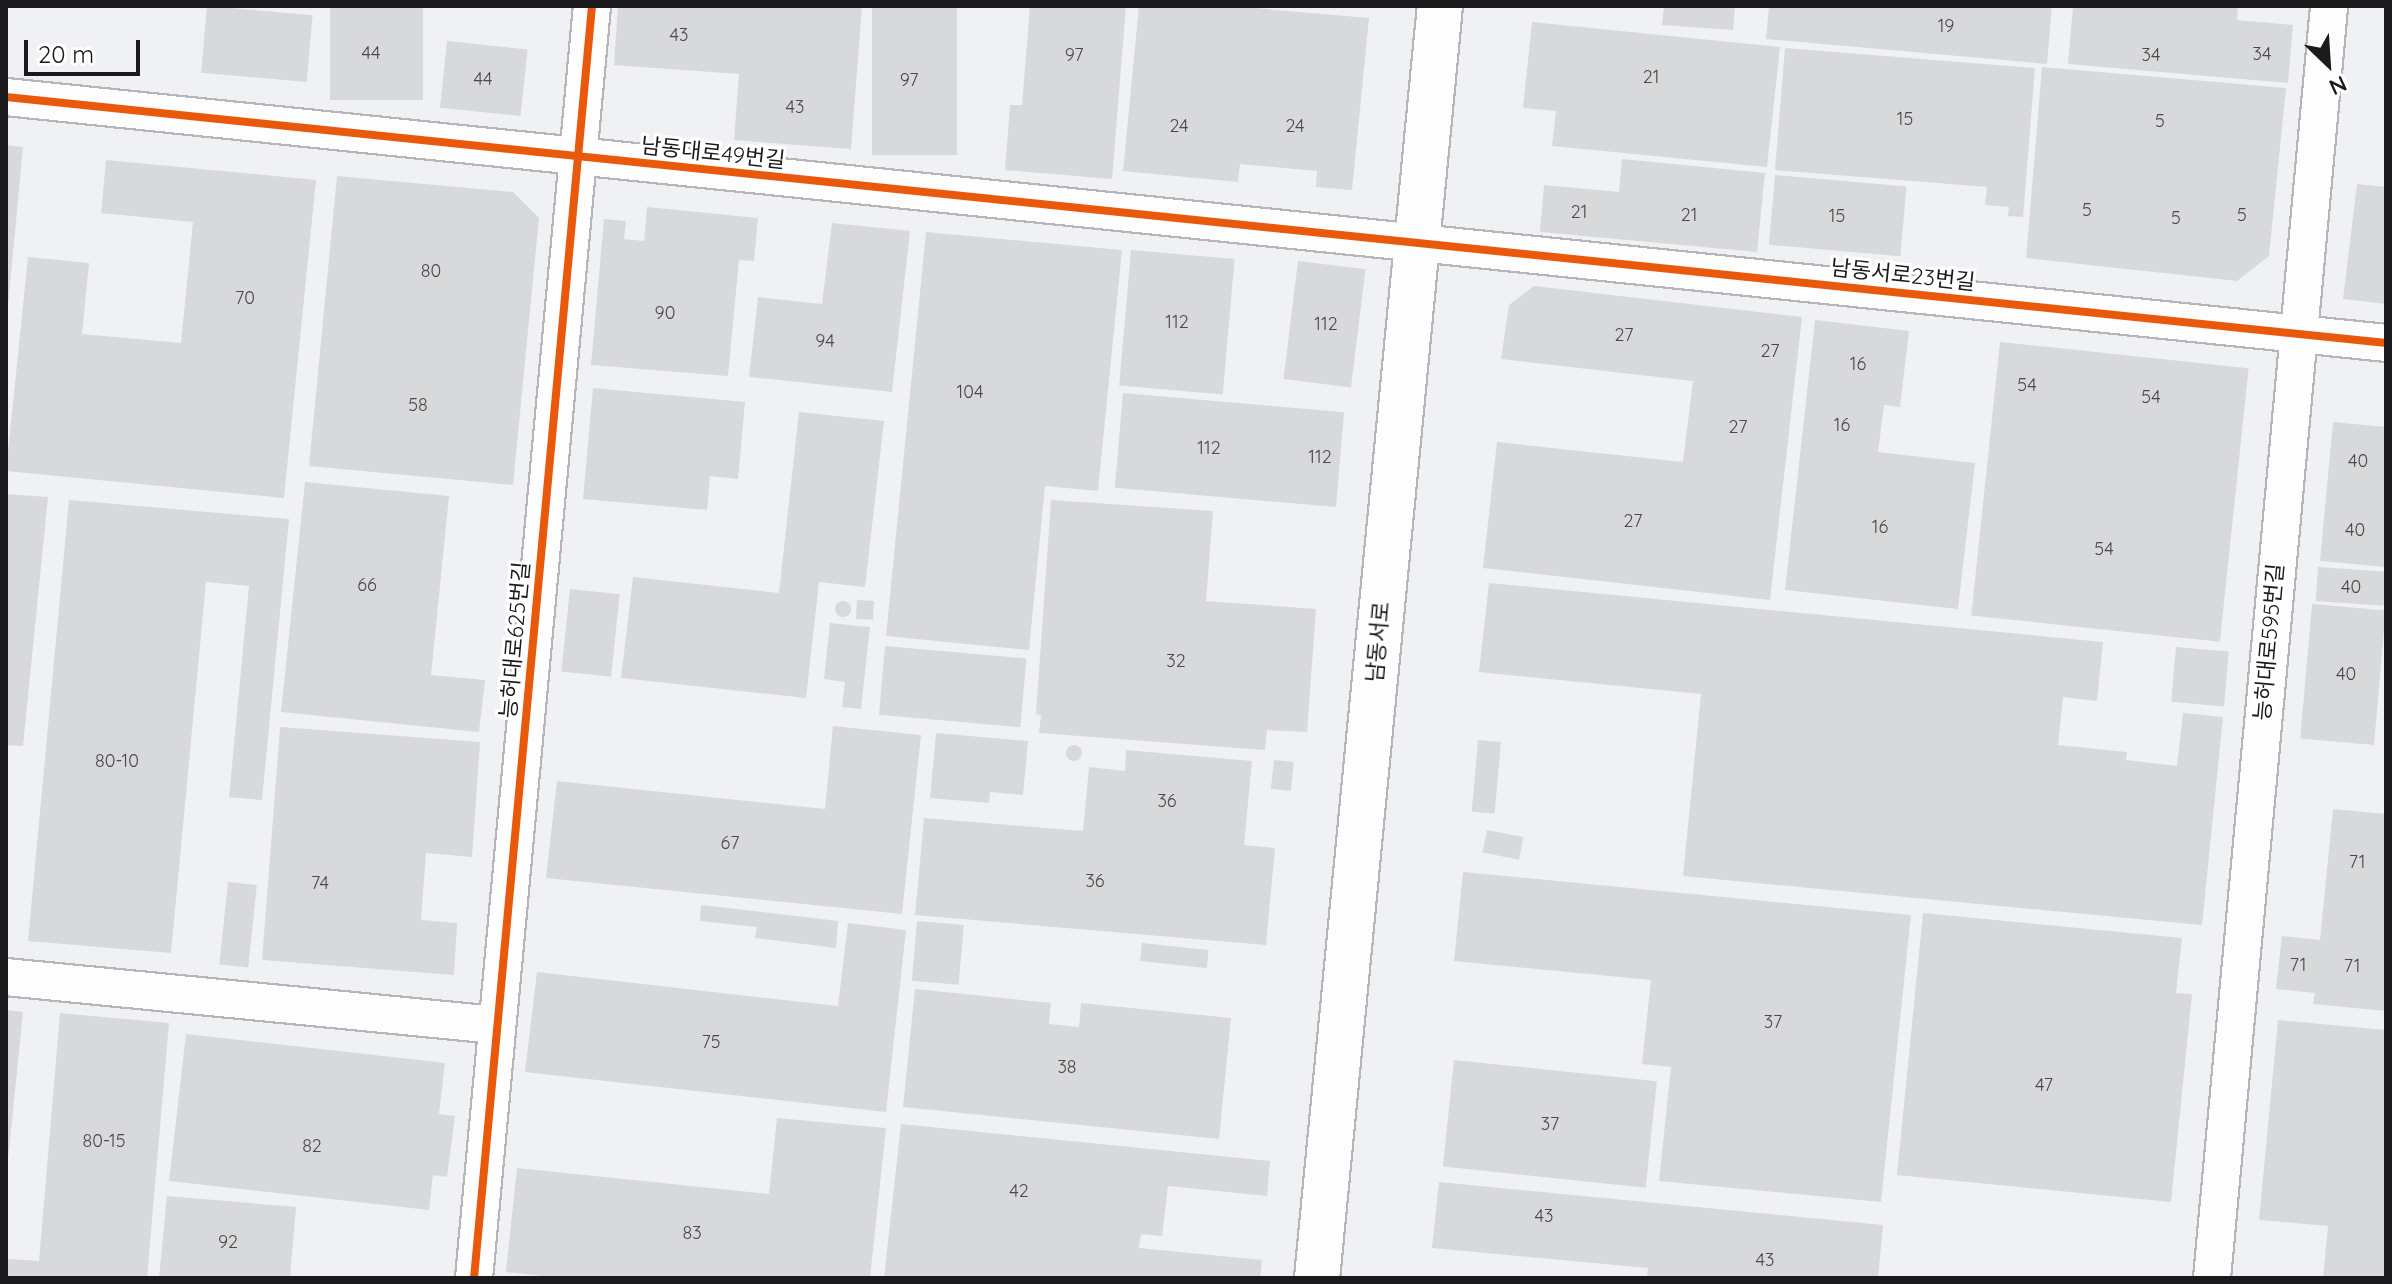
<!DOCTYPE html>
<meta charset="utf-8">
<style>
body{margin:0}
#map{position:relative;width:2392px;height:1284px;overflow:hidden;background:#f0f1f4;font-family:Quicksand,"Noto Sans KR",sans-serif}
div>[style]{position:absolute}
.building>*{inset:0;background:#d8d9db;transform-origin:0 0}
.round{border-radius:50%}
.roads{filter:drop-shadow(2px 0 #b6b6b9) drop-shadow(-2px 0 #b6b6b9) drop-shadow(0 2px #b6b6b9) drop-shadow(0 -2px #b6b6b9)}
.street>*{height:36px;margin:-18px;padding:0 18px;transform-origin:18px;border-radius:18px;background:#fdfdfd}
.secondary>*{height:44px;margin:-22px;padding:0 22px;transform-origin:22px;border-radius:22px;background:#fdfdfd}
.cycleway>*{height:8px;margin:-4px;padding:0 4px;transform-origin:4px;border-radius:4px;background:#e8590c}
span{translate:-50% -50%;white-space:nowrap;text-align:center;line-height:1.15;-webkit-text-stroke:6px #fff;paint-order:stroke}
.number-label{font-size:18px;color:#4a4a4c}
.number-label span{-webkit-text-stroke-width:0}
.street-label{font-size:22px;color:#1a1a1c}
.frame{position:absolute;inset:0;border:8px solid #1a1a1c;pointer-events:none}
.north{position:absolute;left:2288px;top:24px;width:80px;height:80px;-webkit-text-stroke:6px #fff;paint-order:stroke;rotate:155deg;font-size:22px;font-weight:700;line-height:32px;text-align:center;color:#1a1a1c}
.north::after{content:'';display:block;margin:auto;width:28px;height:36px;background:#1a1a1c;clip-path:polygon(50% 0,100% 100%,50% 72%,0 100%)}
.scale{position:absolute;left:24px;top:40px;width:116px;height:36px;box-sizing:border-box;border:4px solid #1a1a1c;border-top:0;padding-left:10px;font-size:24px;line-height:28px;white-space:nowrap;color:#1a1a1c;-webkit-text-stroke:6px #fff;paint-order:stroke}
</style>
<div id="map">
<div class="building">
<div style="left:207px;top:6px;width:106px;height:67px;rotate:5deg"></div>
<div style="left:330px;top:6px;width:93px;height:94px"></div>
<div style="clip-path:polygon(618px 6px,862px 6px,851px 149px,734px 140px,739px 74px,614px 65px)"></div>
<div style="left:872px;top:6px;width:85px;height:149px"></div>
<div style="clip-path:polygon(1030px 6px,1126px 6px,1112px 179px,1005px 170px,1010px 105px,1022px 105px)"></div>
<div style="clip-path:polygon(1139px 6px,1231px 6px,1369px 18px,1352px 190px,1316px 187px,1317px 171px,1240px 164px,1238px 182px,1123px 171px)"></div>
<div style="clip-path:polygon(1664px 6px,1735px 7px,1733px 30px,1662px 25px)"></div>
<div style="clip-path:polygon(1769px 6px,2052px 6px,2047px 64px,1766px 39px)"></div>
<div style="clip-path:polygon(2073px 6px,2238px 6px,2237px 20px,2293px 25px,2288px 83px,2068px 64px)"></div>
<div style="clip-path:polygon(1532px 22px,1780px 47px,1767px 167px,1552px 146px,1556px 111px,1523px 108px)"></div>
<div style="left:447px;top:41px;width:81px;height:67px;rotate:6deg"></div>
<div style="clip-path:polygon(1785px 48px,2035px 68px,2023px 217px,2008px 216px,2009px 207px,1985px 205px,1987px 187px,1775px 170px)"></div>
<div style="clip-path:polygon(2042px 67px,2286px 88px,2269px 256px,2237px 281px,2026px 258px)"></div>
<div style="clip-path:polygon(6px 145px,23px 147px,8px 306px,6px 306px)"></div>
<div style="clip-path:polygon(1622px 159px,1765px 173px,1757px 252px,1540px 232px,1544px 185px,1619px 192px)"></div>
<div style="clip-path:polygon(106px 160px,316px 180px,284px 498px,6px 471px,28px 257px,89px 263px,82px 334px,181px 343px,193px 222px,101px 213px)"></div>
<div style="left:1775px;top:175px;width:132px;height:70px;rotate:5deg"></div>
<div style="clip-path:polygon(337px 176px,513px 192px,539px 218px,513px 485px,309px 466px)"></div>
<div style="clip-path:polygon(2357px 184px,2386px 187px,2386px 304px,2343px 299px)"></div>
<div style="clip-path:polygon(647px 207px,758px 218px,754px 261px,739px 260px,728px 376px,591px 365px,604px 219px,626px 221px,624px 239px,644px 241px)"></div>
<div style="clip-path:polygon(832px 223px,910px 231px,892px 392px,749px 377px,758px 297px,822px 304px)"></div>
<div style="clip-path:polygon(926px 232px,1122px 250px,1098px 491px,1045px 486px,1029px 650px,886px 636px)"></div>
<div style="left:1131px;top:250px;width:104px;height:136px;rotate:5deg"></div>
<div style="left:1298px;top:261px;width:68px;height:119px;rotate:7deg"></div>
<div style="clip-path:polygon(1534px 286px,1802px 317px,1770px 600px,1483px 568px,1497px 442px,1683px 462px,1693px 381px,1501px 359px,1509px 305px)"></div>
<div style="clip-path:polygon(1815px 320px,1909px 331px,1900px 407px,1884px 405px,1878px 452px,1975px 463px,1958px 609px,1785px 590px)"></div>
<div style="left:2000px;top:342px;width:250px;height:275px;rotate:6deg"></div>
<div style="clip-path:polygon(593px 388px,745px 402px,738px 479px,710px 476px,707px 510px,583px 499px)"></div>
<div style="left:1123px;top:393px;width:222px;height:95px;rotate:5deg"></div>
<div style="clip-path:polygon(799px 412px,884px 421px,865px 587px,819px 582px,806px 698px,621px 678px,633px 577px,779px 593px)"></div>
<div style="clip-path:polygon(2333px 422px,2386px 427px,2386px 567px,2320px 561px)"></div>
<div style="clip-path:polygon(305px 482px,449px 496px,431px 675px,485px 680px,479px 732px,281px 712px)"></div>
<div style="clip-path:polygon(6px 494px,48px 497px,23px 746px,6px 745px)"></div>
<div style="clip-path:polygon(69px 500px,289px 519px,262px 800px,229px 797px,249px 586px,206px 582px,171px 953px,28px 941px)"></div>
<div style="clip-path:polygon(1051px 500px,1213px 511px,1206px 601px,1316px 609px,1307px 732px,1267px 730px,1265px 750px,1039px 733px,1041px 715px,1036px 714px)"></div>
<div style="left:2318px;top:567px;width:68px;height:34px;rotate:4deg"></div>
<div style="clip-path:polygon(1489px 583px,2103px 642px,2097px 701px,2063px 697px,2058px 745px,2127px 752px,2126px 760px,2177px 766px,2183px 713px,2223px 717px,2202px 925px,1683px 876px,1701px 694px,1479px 672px)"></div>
<div style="left:570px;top:589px;width:50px;height:83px;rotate:6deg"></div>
<div style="left:857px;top:600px;width:17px;height:19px;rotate:3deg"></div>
<div class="round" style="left:835px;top:601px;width:16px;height:16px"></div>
<div style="left:2312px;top:604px;width:74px;height:135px;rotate:5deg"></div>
<div style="clip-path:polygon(830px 623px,870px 627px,861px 709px,842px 707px,845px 682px,824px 679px)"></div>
<div style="left:885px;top:646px;width:142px;height:69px;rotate:5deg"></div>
<div style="left:2176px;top:647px;width:53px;height:55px;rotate:5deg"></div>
<div style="clip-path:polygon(833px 726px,921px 735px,902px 914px,546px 878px,557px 781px,825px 809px)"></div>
<div style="clip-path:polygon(280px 727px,480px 742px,472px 857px,426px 853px,421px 920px,457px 923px,454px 975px,262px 960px)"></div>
<div style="clip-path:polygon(936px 733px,1028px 741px,1023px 795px,990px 792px,989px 803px,930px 798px)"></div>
<div style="left:1478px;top:740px;width:23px;height:72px;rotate:5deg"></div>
<div class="round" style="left:1066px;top:745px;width:16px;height:16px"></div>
<div style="clip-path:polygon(1126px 750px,1252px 761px,1244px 845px,1275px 848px,1266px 945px,915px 915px,924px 818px,1083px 831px,1089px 767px,1125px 771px)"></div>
<div style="left:1274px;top:760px;width:20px;height:29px;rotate:6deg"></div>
<div style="clip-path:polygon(2333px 809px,2386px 814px,2386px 1011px,2313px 1004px,2315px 993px,2276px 989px,2282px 936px,2320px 940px)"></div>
<div style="left:1487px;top:830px;width:37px;height:23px;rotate:11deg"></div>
<div style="clip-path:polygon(1463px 872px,1911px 915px,1881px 1202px,1659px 1181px,1671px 1067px,1642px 1064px,1651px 980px,1454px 961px)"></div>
<div style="left:228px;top:882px;width:29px;height:83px;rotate:6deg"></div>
<div style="clip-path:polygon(701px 905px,838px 921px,836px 948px,755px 938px,757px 927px,700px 921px)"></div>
<div style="clip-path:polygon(1923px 913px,2182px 938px,2176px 993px,2192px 994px,2171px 1202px,1897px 1175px)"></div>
<div style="left:917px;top:921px;width:47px;height:60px;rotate:5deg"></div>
<div style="clip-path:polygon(848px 923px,906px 930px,886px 1112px,525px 1072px,537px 972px,838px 1006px)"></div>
<div style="left:1142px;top:943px;width:67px;height:18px;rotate:6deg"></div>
<div style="clip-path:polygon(915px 989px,1051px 1003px,1049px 1024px,1079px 1027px,1081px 1003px,1231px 1018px,1219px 1139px,903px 1107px)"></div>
<div style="clip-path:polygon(6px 1010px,23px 1012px,8px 1160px,6px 1160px)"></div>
<div style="clip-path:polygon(60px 1013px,169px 1023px,147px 1278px,6px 1278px,8px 1259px,39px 1261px)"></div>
<div style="clip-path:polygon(2278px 1020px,2386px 1030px,2386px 1278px,2323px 1278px,2328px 1226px,2259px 1220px)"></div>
<div style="clip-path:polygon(186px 1034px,445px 1063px,439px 1114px,455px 1116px,447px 1177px,433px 1175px,429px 1210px,169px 1181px)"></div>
<div style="left:1454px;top:1060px;width:204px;height:107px;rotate:6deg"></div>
<div style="clip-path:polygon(777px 1118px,886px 1128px,870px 1278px,562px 1278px,506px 1272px,517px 1168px,769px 1194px)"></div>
<div style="clip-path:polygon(901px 1124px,1270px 1161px,1267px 1196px,1168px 1186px,1162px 1236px,1141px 1234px,1139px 1248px,1262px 1260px,1260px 1278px,884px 1278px)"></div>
<div style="clip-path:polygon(1439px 1182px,1883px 1225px,1878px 1278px,1647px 1278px,1648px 1268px,1432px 1248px)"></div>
<div style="clip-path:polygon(167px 1196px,296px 1207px,290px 1278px,159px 1278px)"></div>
</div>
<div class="roads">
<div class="street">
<div style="left:6px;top:97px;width:2393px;rotate:5.9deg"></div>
<div style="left:6px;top:977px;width:493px;rotate:5.6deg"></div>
<div style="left:474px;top:1278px;width:1277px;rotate:-84.7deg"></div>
<div style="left:2212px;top:1278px;width:1277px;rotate:-84.74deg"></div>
</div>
<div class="secondary">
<div style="left:1317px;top:1278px;width:1278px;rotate:-84.48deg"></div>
</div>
</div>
<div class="cycleway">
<div style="left:6px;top:97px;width:2393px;rotate:5.9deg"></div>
<div style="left:474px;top:1278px;width:1277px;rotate:-84.7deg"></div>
</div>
<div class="number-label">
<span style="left:1946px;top:26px">19</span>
<span style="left:679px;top:35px">43</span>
<span style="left:371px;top:53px">44</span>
<span style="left:2262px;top:54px">34</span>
<span style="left:1074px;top:55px">97</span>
<span style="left:2151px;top:55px">34</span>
<span style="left:1651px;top:77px">21</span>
<span style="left:483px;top:79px">44</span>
<span style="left:909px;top:80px">97</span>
<span style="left:795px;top:107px">43</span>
<span style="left:1905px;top:119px">15</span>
<span style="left:2160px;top:121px">5</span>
<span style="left:1179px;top:126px">24</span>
<span style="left:1295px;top:126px">24</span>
<span style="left:2087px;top:210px">5</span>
<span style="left:1579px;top:212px">21</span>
<span style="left:1689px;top:215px">21</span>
<span style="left:2242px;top:215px">5</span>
<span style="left:1837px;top:216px">15</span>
<span style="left:2176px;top:218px">5</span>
<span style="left:431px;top:271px">80</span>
<span style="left:245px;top:298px">70</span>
<span style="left:665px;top:313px">90</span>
<span style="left:1177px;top:322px">112</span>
<span style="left:1326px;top:324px">112</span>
<span style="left:1624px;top:335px">27</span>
<span style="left:825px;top:341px">94</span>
<span style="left:1770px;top:351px">27</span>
<span style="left:1858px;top:364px">16</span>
<span style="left:2027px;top:385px">54</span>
<span style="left:970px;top:392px">104</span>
<span style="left:2151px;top:397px">54</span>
<span style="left:418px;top:405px">58</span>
<span style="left:1842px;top:425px">16</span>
<span style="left:1738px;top:427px">27</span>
<span style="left:1209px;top:448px">112</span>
<span style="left:1320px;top:457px">112</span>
<span style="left:2358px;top:461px">40</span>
<span style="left:1633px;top:521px">27</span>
<span style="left:1880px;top:527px">16</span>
<span style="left:2355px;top:530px">40</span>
<span style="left:2104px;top:549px">54</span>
<span style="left:367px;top:585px">66</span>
<span style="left:2351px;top:587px">40</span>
<span style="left:1176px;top:661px">32</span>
<span style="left:2346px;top:674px">40</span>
<span style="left:117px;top:761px">80-10</span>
<span style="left:1167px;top:801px">36</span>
<span style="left:730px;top:843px">67</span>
<span style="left:2357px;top:862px">71</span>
<span style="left:1095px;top:881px">36</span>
<span style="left:320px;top:883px">74</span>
<span style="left:2298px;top:965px">71</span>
<span style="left:2352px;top:966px">71</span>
<span style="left:1773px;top:1022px">37</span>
<span style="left:711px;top:1042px">75</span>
<span style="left:1067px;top:1067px">38</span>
<span style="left:2044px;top:1085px">47</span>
<span style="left:1550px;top:1124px">37</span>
<span style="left:104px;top:1141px">80-15</span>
<span style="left:312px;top:1146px">82</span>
<span style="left:1019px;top:1191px">42</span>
<span style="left:1544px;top:1216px">43</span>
<span style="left:692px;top:1233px">83</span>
<span style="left:228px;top:1242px">92</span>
<span style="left:1765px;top:1260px">43</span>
</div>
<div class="street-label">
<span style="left:713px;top:153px;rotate:6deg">남동대로49번길</span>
<span style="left:1903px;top:275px;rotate:6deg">남동서로23번길</span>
<span style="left:515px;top:640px;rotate:-85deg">능허대로625번길</span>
<span style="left:1378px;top:642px;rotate:-85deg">남동서로</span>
<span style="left:2269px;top:642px;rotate:-85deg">능허대로595번길</span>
</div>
<div class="frame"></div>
<div class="north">N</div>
<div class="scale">20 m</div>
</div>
